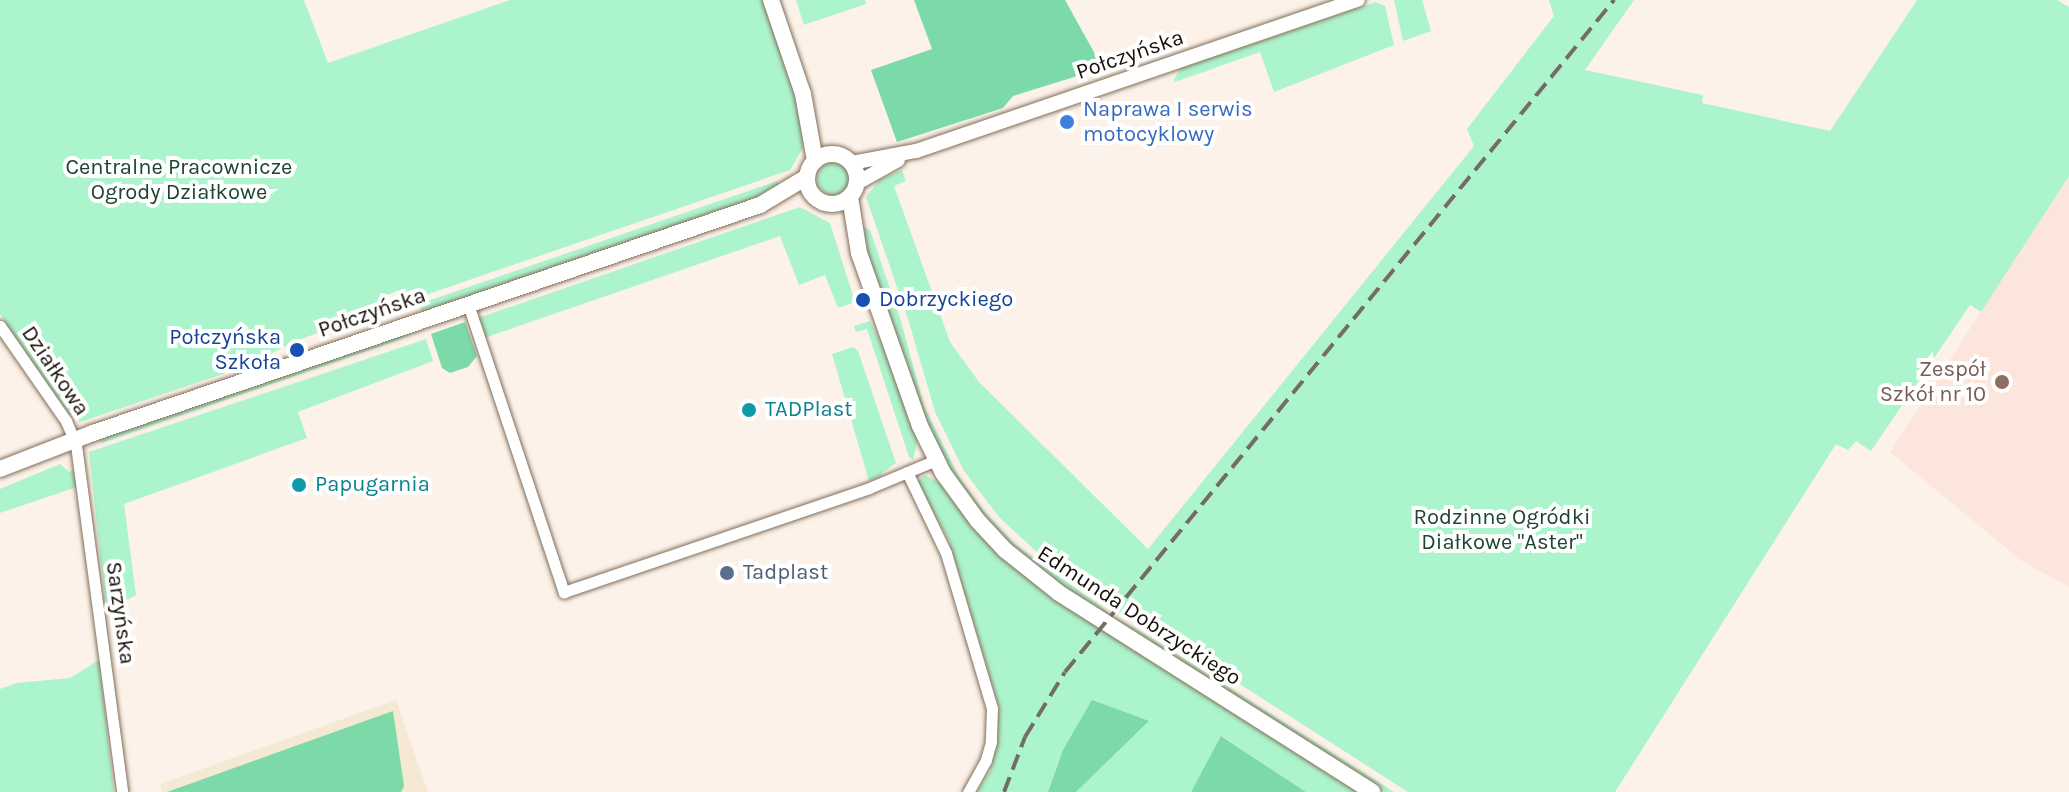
<!DOCTYPE html>
<html>
<head>
<meta charset="utf-8">
<style>
	body { margin:0 }
	#map { position:relative; width:2069px; height:792px; overflow:hidden; background:#fcf2e9; font-family:Karla,sans-serif }
	div>[style] { position:absolute }
	[style*='--x'] { left:calc(var(--x)*1px); top:calc(var(--y)*1px); width:calc(var(--w)*1px); rotate:calc(var(--a)*1deg) }
	.education>* { inset:0; background:#fce5da }
	.medical>* { inset:0; background:#f5e9d4 }
	.green>* { inset:0; background:#acf4cc }
	.round { border-radius:50% }
	.forest>* { inset:0; background:#7bdaa8 }
	.roads { filter:drop-shadow(0 0 2px #826d59) drop-shadow(0 0 2px #826d59) }
	.minor>* { height:11px; margin:-5.5px; padding:0 5.5px; transform-origin:5.5px; border-radius:5.5px; background:#fff }
	.tertiary>* { height:14px; margin:-7px; padding:0 7px; transform-origin:7px; border-radius:7px; background:#fff }
	.secondary>* { height:16px; margin:-8px; padding:0 8px; transform-origin:8px; border-radius:8px; background:#fff }
	.secondary>.ring { margin:-8px; padding:0; box-sizing:content-box; background:none; border:16px solid #fff; border-radius:50% }
	.rail>* { height:4px; margin-top:-2px; transform-origin:0; background:repeating-linear-gradient(90deg,#756c65 0 16px,transparent 0 24px) }
	.dots>* { width:22px; height:22px; translate:-50% -50%; box-sizing:border-box; border:4px solid #fff; border-radius:50% }
	span { translate:-50% -50%; white-space:nowrap; text-align:center; line-height:1.15; -webkit-text-stroke:8px #fff; paint-order:stroke }
	.street-label { font-size:22px; color:#170f08 }
	.shop-label { font-size:22px; color:#366cbe }
	.left { translate:0 -50%; text-align:left }
	.park-label { font-size:22px; color:#1c4430 }
	.transit-label { font-size:22px; color:#164399 }
	.right { translate:-100% -50%; text-align:right }
	.education-label { font-size:22px; color:#785e54 }
	.culture-label { font-size:22px; color:#0d838f }
	.service-label { font-size:22px; color:#4e5e75 }
</style>
</head>
<body>
<div id="map">
	<div class="education">
		<div style="clip-path:polygon(2069px 176px,2069px 587px,2022px 561px,1890px 452px)"></div>
	</div>
	<div class="medical">
		<div style="clip-path:polygon(396px 700px,428px 792px,162px 792px,160px 784px)"></div>
	</div>
	<div class="green">
		<div style="clip-path:polygon(0 0,304px 0,328px 63px,510px 0,763px 0,807px 126px,804px 146px,790px 170px,402px 303px,397px 291px,387px 295px,391px 306px,293px 342px,250px 365px,80px 422px,71px 414px,67px 416px,0 314px)"></div>
		<div style="clip-path:polygon(796px 0,865px 0,866px 4px,804px 25px)"></div>
		<div style="clip-path:polygon(1394px 0,1422px 0,1431px 31px,1403px 41px)"></div>
		<div style="clip-path:polygon(1549px 0,1634px 0,1585px 70px,1703px 95px,1702px 103px,1830px 131px,1917px 0,2057px 0,2069px 7px,2069px 176px,1981px 312px,1970px 305px,1871px 451px,1856px 441px,1848px 450px,1836px 444px,1615px 792px,1408px 792px,1138px 619px,1121px 614px,1043px 558px,999px 517px,964px 471px,935px 412px,908px 319px,866px 197px,879px 180px,902px 170px,906px 181px,894px 186px,950px 342px,979px 382px,1148px 549px,1474px 146px,1467px 129px,1554px 16px)"></div>
		<div style="clip-path:polygon(1376px 2px,1385px 6px,1394px 45px,1274px 92px,1260px 52px,1175px 82px,1174px 79px,1181px 68px)"></div>
		<div class="round" style="left:817px;top:163px;width:32px;height:32px"></div>
		<div style="clip-path:polygon(777px 181px,782px 188px,766px 195px,422px 313px,419px 304px)"></div>
		<div style="clip-path:polygon(800px 207px,830px 223px,855px 302px,838px 308px,825px 275px,799px 285px,780px 236px,484px 338px,478px 318px)"></div>
		<div style="clip-path:polygon(857px 225px,870px 230px,901px 321px,924px 406px,958px 475px,983px 510px,1016px 545px,1099px 605px,1109px 613px,1106px 616px,1058px 584px,999px 536px,954px 478px,923px 417px)"></div>
		<div style="clip-path:polygon(870px 321px,884px 347px,918px 439px,913px 460px,909px 457px,867px 329px,856px 332px,854px 326px)"></div>
		<div style="clip-path:polygon(421px 329px,399px 340px,102px 443px,97px 439px)"></div>
		<div style="clip-path:polygon(426px 339px,433px 361px,298px 412px,307px 438px,124px 504px,136px 595px,115px 607px,105px 601px,89px 452px)"></div>
		<div style="clip-path:polygon(853px 347px,858px 351px,896px 463px,882px 473px,882px 476px,869px 481px,832px 354px)"></div>
		<div style="clip-path:polygon(60px 464px,69px 472px,73px 470px,77px 487px,0 513px,0 489px)"></div>
		<div style="clip-path:polygon(925px 475px,943px 485px,998px 553px,1033px 582px,1360px 792px,1306px 792px,1222px 736px,1191px 792px,1076px 792px,1149px 721px,1063px 750px,1048px 792px,977px 792px,990px 771px,996px 748px,999px 707px,948px 538px,916px 482px)"></div>
		<div style="clip-path:polygon(1114px 617px,1135px 628px,1394px 792px,1384px 792px,1112px 619px)"></div>
		<div style="clip-path:polygon(99px 660px,114px 792px,0 792px,0 689px,17px 683px,70px 678px)"></div>
	</div>
	<div class="forest">
		<div style="clip-path:polygon(914px 0,1065px 0,1100px 63px,1074px 77px,1013px 96px,1003px 108px,897px 142px,871px 70px,932px 49px)"></div>
		<div style="clip-path:polygon(465px 322px,477px 356px,468px 367px,450px 373px,442px 368px,431px 334px)"></div>
		<div style="clip-path:polygon(1092px 700px,1149px 721px,1076px 792px,1048px 792px,1063px 750px)"></div>
		<div style="clip-path:polygon(393px 711px,404px 786px,401px 792px,167px 792px)"></div>
		<div style="clip-path:polygon(1221px 736px,1306px 792px,1191px 792px)"></div>
	</div>
	<div class="roads">
		<div class="minor">
			<div style="--x:468;--y:304;--w:304;--a:71.6"></div>
			<div style="--x:564;--y:592;--w:322;--a:-18.8"></div>
			<div style="--x:869;--y:488;--w:73;--a:-22.7"></div>
			<div style="--x:0;--y:326;--w:116;--a:55.2"></div>
			<div style="--x:66;--y:421;--w:26;--a:67"></div>
			<div style="--x:76;--y:445;--w:350;--a:82.4"></div>
			<div style="--x:907;--y:472;--w:90;--a:64.3"></div>
			<div style="--x:946;--y:553;--w:162;--a:73.5"></div>
			<div style="--x:992;--y:708;--w:34;--a:92"></div>
			<div style="--x:991;--y:742;--w:19;--a:106"></div>
			<div style="--x:986;--y:760;--w:37;--a:119"></div>
		</div>
		<div class="tertiary">
			<div style="--x:851;--y:163;--w:66;--a:-10.5"></div>
			<div style="--x:916;--y:151;--w:467;--a:-18.9"></div>
			<div style="--x:857;--y:183;--w:47;--a:-29.3"></div>
		</div>
		<div class="secondary">
			<div style="--x:771;--y:0;--w:99;--a:71.2"></div>
			<div style="--x:803;--y:94;--w:68;--a:79.8"></div>
			<div class="ring" style="left:807px;top:154px;width:34px;height:34px"></div>
			<div style="--x:850;--y:197;--w:57;--a:80.9"></div>
			<div style="--x:859;--y:253;--w:183;--a:70.6"></div>
			<div style="--x:920;--y:426;--w:52;--a:63.9"></div>
			<div style="--x:943;--y:473;--w:59;--a:53.9"></div>
			<div style="--x:978;--y:521;--w:40;--a:47"></div>
			<div style="--x:1005;--y:550;--w:69;--a:38.5"></div>
			<div style="--x:1059;--y:593;--w:371;--a:32.4"></div>
			<div style="--x:0;--y:469;--w:100;--a:-21.2"></div>
			<div style="--x:93;--y:433;--w:705;--a:-18.87"></div>
			<div style="--x:760;--y:205;--w:55;--a:-30.8"></div>
		</div>
	</div>
	<div class="rail">
		<div style="--x:1004;--y:792;--w:59;--a:-69.1"></div>
		<div style="--x:1025;--y:737;--w:76;--a:-58.4"></div>
		<div style="--x:1065;--y:672;--w:868;--a:-50.75"></div>
	</div>
	<div class="dots">
		<div style="left:1067px;top:122px;background:#3f7fe0"></div>
		<div style="left:863px;top:300px;background:#1a4fb4"></div>
		<div style="left:297px;top:350px;background:#1a4fb4"></div>
		<div style="left:2002px;top:382px;background:#8d6e63"></div>
		<div style="left:749px;top:410px;background:#0f9aa8"></div>
		<div style="left:299px;top:485px;background:#0f9aa8"></div>
		<div style="left:727px;top:573px;background:#5c6f8a"></div>
	</div>
	<div class="street-label">
		<span style="left:1130px;top:55px;rotate:-19deg">Połczyńska</span>
		<span style="left:372px;top:313px;rotate:-19deg">Połczyńska</span>
		<span style="left:55px;top:371px;rotate:56deg">Działkowa</span>
		<span style="left:120px;top:613px;rotate:82deg">Sarzyńska</span>
		<span style="left:1139px;top:616px;rotate:33deg">Edmunda Dobrzyckiego</span>
	</div>
	<div class="shop-label">
		<span class="left" style="left:1083px;top:122px">Naprawa I serwis<br>motocyklowy</span>
	</div>
	<div class="park-label">
		<span style="left:179px;top:180px">Centralne Pracownicze<br>Ogrody Działkowe</span>
		<span style="left:1502px;top:530px">Rodzinne Ogródki<br>Diałkowe "Aster"</span>
	</div>
	<div class="transit-label">
		<span class="left" style="left:879px;top:300px">Dobrzyckiego</span>
		<span class="right" style="left:281px;top:350px">Połczyńska<br>Szkoła</span>
	</div>
	<div class="education-label">
		<span class="right" style="left:1986px;top:382px">Zespół<br>Szkół nr 10</span>
	</div>
	<div class="culture-label">
		<span class="left" style="left:765px;top:410px">TADPlast</span>
		<span class="left" style="left:315px;top:485px">Papugarnia</span>
	</div>
	<div class="service-label">
		<span class="left" style="left:743px;top:573px">Tadplast</span>
	</div>
</div>
</body>
</html>
